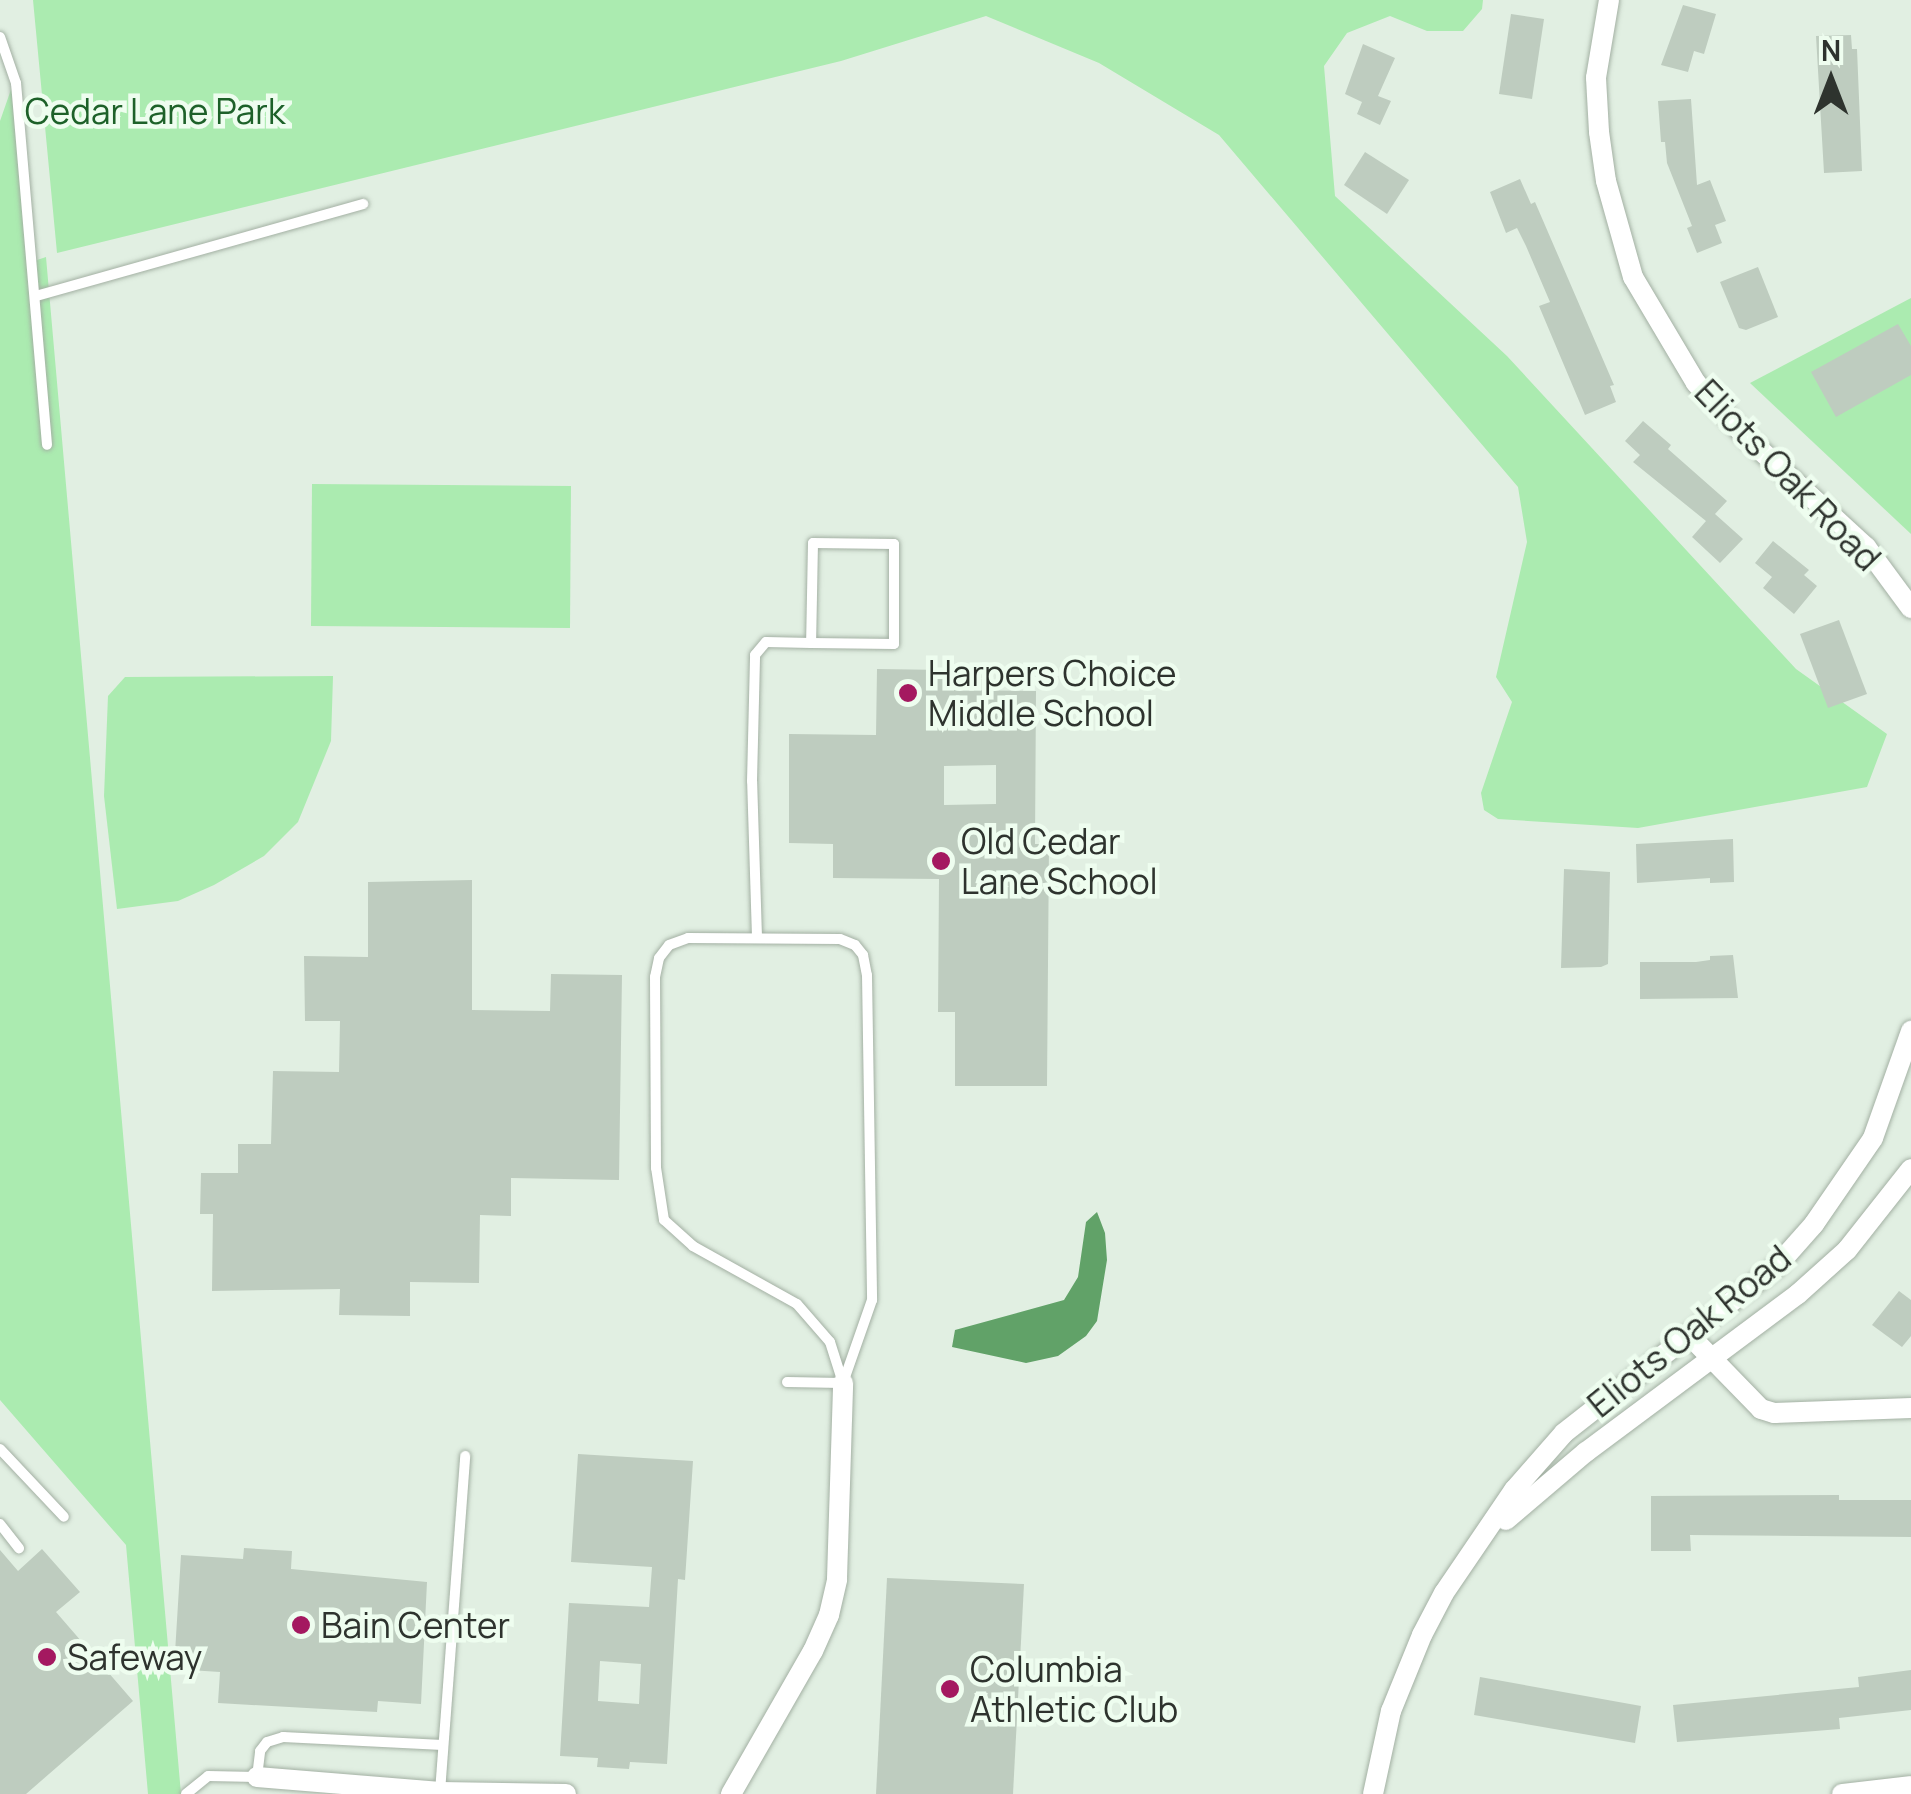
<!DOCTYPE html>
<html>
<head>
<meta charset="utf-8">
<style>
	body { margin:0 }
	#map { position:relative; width:1911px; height:1794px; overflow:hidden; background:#e1efe2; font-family:Manrope,sans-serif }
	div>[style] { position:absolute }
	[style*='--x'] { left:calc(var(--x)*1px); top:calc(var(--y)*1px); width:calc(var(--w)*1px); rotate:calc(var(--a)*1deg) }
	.green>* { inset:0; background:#abebb0 }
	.water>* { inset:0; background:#61a268 }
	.building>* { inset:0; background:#beccbf }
	.roads { filter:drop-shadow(0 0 2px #a3b0a3) drop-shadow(0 0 2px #a3b0a3) }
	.service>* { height:10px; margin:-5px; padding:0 5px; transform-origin:5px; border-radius:5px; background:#fff }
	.minor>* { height:20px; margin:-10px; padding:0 10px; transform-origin:10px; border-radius:10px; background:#fff }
	.dots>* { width:28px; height:28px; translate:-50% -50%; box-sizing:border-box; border:5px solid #eefdef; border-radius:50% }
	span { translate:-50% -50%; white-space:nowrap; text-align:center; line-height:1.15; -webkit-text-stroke:9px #eefdef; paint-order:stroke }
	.park-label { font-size:35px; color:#1d6129 }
	.street-label { font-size:35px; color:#2e332e }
	.poi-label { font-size:35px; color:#2e332e }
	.left { translate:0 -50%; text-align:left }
	.north { position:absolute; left:1781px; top:30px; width:100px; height:100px; -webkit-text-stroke:8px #eefdef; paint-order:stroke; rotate:0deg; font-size:28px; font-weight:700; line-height:40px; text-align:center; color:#2e332e }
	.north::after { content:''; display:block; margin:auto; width:35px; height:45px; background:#2e332e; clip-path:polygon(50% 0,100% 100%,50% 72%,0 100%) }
</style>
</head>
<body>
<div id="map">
	<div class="green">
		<div style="clip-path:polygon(33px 0,1483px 0,1482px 9px,1463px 31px,1427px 31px,1390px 16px,1347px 33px,1324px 66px,1335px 196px,1507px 356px,1796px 669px,1887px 734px,1867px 787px,1638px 828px,1498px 819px,1484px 810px,1481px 793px,1512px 702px,1496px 677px,1527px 542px,1518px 487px,1219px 135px,1099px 63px,986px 16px,841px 61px,57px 253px)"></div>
		<div style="clip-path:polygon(14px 81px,31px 262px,46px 257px,181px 1794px,148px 1794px,126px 1545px,0 1400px,0 121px)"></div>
		<div style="clip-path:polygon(1911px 298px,1911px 534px,1750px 383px)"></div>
		<div style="clip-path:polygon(312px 484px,571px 486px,570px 628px,311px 626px)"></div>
		<div style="clip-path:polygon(333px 676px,331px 741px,298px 822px,264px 856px,214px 885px,178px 901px,117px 909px,104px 796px,108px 696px,125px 677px)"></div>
	</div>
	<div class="water">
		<div style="clip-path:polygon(1097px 1212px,1105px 1233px,1107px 1260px,1097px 1321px,1086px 1336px,1058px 1356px,1026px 1363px,952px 1347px,955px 1330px,1064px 1300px,1078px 1277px,1086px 1222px)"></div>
	</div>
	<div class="building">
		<div style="clip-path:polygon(1683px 5px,1716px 14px,1704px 54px,1694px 51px,1688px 72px,1661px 65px)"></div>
		<div style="clip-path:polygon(1511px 14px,1544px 19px,1532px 99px,1499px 94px)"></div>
		<div style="clip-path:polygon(1851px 35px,1852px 49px,1857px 49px,1862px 171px,1824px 173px,1816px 36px)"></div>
		<div style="clip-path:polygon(1363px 44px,1395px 58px,1378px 96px,1391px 101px,1380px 125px,1357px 114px,1362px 102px,1345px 94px)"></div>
		<div style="clip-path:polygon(1691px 99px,1697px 185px,1710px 180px,1726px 221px,1715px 225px,1722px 243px,1697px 253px,1687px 228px,1692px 226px,1667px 163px,1665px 142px,1661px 142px,1658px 101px)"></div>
		<div style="clip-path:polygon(1365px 152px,1409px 180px,1387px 214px,1344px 185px)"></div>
		<div style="clip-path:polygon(1520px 179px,1531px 204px,1535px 202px,1614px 385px,1610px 386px,1616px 402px,1585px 415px,1539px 306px,1550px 302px,1526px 246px,1517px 228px,1506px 233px,1490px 192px)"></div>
		<div style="clip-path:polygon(1758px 267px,1778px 317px,1746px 330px,1739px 328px,1720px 282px)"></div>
		<div style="clip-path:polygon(1898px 324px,1911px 346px,1911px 375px,1836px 417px,1811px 372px)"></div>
		<div style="clip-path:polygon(1643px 421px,1671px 445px,1668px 449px,1727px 501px,1715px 514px,1743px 539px,1720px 563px,1692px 537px,1706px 521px,1633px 462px,1640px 455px,1625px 441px)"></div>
		<div style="clip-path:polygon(1773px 541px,1809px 570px,1804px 575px,1817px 586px,1794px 614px,1763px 588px,1772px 577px,1755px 563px)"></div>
		<div style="clip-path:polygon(1839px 620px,1867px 694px,1828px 708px,1800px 634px)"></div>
		<div style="clip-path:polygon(evenodd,877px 669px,944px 670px,944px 690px,1036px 691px,1035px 844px,1049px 844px,1047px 1086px,955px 1086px,955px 1012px,938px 1012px,939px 879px,833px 878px,833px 844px,789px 843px,789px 734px,876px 735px,877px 669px,996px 765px,996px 804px,944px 805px,944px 766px,996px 765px)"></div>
		<div style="clip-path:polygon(1733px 839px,1734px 882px,1710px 883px,1710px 878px,1637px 883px,1636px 844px)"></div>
		<div style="clip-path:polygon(1564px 869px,1610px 872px,1608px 964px,1601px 967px,1561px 968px)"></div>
		<div style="clip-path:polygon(472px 880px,472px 1010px,550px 1011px,551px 974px,622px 975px,619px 1180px,511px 1178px,511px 1216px,480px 1215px,479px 1283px,410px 1282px,410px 1316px,339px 1315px,340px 1289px,212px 1291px,213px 1214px,200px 1214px,201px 1173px,238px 1173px,238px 1144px,271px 1144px,273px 1071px,339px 1072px,340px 1021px,305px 1021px,304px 956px,368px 957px,368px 882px)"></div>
		<div style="clip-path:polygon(1733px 955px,1738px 998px,1640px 999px,1640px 962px,1696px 962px,1710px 960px,1710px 956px)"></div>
		<div style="clip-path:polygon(1899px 1291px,1911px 1300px,1911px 1336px,1902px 1347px,1872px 1325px)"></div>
		<div style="clip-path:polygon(evenodd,578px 1454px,693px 1461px,685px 1580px,678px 1579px,667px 1764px,630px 1762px,629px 1769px,597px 1767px,598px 1758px,560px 1756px,569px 1603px,649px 1607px,652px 1567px,571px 1562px,578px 1454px,600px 1661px,641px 1664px,639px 1704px,598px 1701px,600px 1661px)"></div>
		<div style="clip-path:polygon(1839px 1495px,1839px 1500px,1911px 1500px,1911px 1537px,1690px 1535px,1691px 1551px,1651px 1551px,1651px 1496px)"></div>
		<div style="clip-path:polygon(244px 1548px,292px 1551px,291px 1569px,427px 1582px,421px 1704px,378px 1701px,377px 1712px,218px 1703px,220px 1672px,174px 1669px,181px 1555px,243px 1559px)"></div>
		<div style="clip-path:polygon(42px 1549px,80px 1592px,56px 1612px,133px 1701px,26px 1794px,0 1794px,0 1550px,18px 1571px)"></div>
		<div style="clip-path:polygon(887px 1578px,1024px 1584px,1013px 1794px,876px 1794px)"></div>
		<div style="clip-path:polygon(1911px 1670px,1911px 1710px,1839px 1718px,1840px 1729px,1677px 1742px,1673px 1705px,1859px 1687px,1858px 1677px)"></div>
		<div style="clip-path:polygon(1480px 1677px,1641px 1706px,1635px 1743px,1474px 1715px)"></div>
	</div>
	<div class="roads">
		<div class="service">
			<div style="--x:0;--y:37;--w:49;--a:70.8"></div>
			<div style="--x:16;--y:83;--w:363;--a:85.1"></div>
			<div style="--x:36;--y:296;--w:340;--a:-15.7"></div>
			<div style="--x:757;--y:937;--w:156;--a:-91.8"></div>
			<div style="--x:752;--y:781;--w:126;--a:-88.6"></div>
			<div style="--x:755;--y:655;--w:17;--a:-50"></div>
			<div style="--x:766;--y:642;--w:45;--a:1.3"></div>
			<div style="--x:811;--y:643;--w:83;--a:0.7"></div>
			<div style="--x:894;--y:644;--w:100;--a:-90"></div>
			<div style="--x:894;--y:544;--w:81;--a:-179.3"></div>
			<div style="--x:813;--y:543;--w:100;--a:91.1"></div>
			<div style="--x:688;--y:938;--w:152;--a:0.4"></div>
			<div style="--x:840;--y:939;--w:16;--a:22"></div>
			<div style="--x:855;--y:945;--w:13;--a:51"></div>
			<div style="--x:863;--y:955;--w:20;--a:79"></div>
			<div style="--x:867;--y:975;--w:325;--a:89.1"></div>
			<div style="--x:872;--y:1300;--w:88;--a:109.3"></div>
			<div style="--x:843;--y:1383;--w:43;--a:-107.6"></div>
			<div style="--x:830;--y:1342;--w:50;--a:-131"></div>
			<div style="--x:797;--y:1304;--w:119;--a:-150.9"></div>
			<div style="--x:693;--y:1246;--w:39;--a:-138"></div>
			<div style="--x:664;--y:1220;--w:53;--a:-98.7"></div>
			<div style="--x:656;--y:1168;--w:191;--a:-90.3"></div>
			<div style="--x:655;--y:977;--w:19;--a:-78"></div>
			<div style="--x:659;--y:958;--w:16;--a:-52"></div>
			<div style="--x:669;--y:945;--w:20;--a:-20"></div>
			<div style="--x:787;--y:1382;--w:55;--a:1"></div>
			<div style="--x:0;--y:1449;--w:93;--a:46.7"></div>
			<div style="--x:0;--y:1524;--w:31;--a:52"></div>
			<div style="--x:440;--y:1792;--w:337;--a:-85.7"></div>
			<div style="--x:186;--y:1794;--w:28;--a:-39"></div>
			<div style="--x:208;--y:1776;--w:49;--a:1.2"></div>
			<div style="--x:257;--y:1777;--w:26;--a:-83"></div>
			<div style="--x:260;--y:1751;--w:11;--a:-52"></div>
			<div style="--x:267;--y:1742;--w:17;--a:-17"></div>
			<div style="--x:283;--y:1737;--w:160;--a:2.9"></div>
		</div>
		<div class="minor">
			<div style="--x:1609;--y:0;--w:79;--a:99.5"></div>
			<div style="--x:1596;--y:78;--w:54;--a:86.8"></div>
			<div style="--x:1599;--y:132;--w:49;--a:81.9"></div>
			<div style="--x:1606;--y:181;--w:100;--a:74.3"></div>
			<div style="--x:1633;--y:277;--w:123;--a:59.3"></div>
			<div style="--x:1696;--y:383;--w:76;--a:47.1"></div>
			<div style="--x:1748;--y:439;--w:160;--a:42.5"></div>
			<div style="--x:1866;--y:547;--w:76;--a:53.6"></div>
			<div style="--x:1690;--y:1336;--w:102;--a:45.8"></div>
			<div style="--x:1761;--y:1409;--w:14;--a:17"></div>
			<div style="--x:1774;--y:1413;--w:137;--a:-2.1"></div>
			<div style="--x:1506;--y:1520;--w:105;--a:-40.4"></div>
			<div style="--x:1586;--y:1452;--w:264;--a:-36.7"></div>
			<div style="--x:1798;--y:1294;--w:66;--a:-41.9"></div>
			<div style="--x:1847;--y:1250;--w:103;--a:-51.7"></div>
			<div style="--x:257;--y:1777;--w:184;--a:4.7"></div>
			<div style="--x:440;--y:1792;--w:126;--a:0.9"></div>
			<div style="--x:731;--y:1794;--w:165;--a:-60.2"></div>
			<div style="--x:813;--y:1651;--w:39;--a:-66"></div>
			<div style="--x:829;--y:1615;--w:37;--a:-77"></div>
			<div style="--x:837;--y:1579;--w:196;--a:-88.2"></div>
			<div style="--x:1373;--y:1794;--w:85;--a:-77.8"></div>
			<div style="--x:1391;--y:1711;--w:82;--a:-67.8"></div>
			<div style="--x:1422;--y:1635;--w:47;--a:-62.4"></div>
			<div style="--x:1444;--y:1593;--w:125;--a:-55.8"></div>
			<div style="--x:1514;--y:1490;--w:76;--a:-48.7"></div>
			<div style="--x:1564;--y:1433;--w:269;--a:-38.1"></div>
			<div style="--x:1776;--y:1267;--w:57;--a:-48.5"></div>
			<div style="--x:1814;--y:1224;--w:104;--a:-55.5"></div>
			<div style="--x:1873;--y:1138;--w:114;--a:-70.4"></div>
			<div style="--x:1842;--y:1794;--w:69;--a:-6.6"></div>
		</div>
	</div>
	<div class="dots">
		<div style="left:908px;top:693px;background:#a41960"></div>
		<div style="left:941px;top:861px;background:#a41960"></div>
		<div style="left:301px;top:1625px;background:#a41960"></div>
		<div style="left:47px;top:1657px;background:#a41960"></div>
		<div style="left:950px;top:1689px;background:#a41960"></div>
	</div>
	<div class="park-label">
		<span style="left:155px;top:111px">Cedar Lane Park</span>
	</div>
	<div class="street-label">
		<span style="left:1788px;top:475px;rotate:46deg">Eliots Oak Road</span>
		<span style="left:1689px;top:1331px;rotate:-39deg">Eliots Oak Road</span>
	</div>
	<div class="poi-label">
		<span class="left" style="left:928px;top:693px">Harpers Choice<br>Middle School</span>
		<span class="left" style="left:961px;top:861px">Old Cedar<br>Lane School</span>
		<span class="left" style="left:321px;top:1625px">Bain Center</span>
		<span class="left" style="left:67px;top:1657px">Safeway</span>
		<span class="left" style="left:970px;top:1689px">Columbia<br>Athletic Club</span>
	</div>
	<div class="north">N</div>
</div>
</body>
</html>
